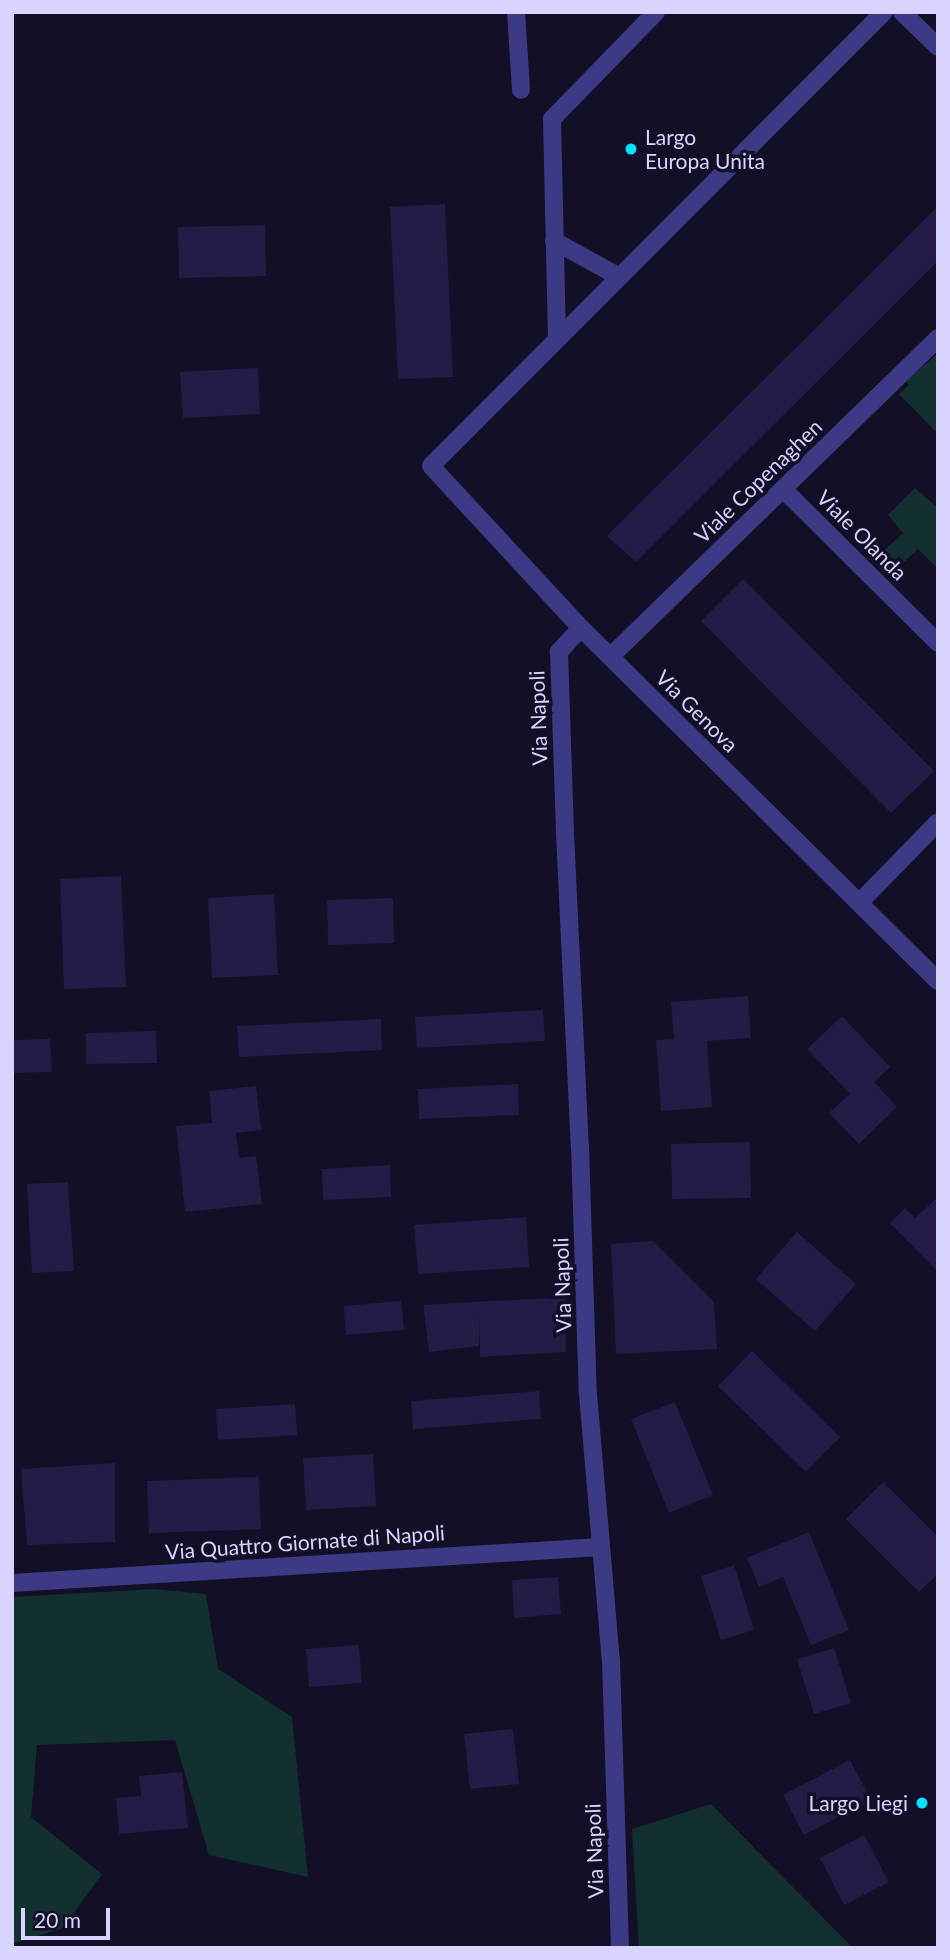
<!DOCTYPE html>
<html>
<head>
<meta charset="utf-8">
<style>
	body { margin:0 }
	#map { position:relative; width:950px; height:1960px; overflow:hidden; background:#130f26; font-family:Lato,sans-serif }
	div>[style] { position:absolute }
	[style*='--x'] { left:calc(var(--x)*1px); top:calc(var(--y)*1px); width:calc(var(--w)*1px); rotate:calc(var(--a)*1deg) }
	.green>* { inset:0; background:#12302f }
	.building>* { inset:0; background:#241b47 }
	.pedestrian>* { height:18px; margin:-9px; padding:0 9px; transform-origin:9px; border-radius:9px; background:#3d3a85 }
	.minor>* { height:18px; margin:-9px; padding:0 9px; transform-origin:9px; border-radius:9px; background:#3d3a85 }
	.dots>* { width:19px; height:19px; translate:-50% -50%; box-sizing:border-box; border:4px solid #130f26; border-radius:50% }
	span { translate:-50% -50%; white-space:nowrap; text-align:center; line-height:1.15; -webkit-text-stroke:7px #130f26; paint-order:stroke }
	.poi-label { font-size:21px; color:#d9d4ff }
	.left { translate:0 -50%; text-align:left }
	.right { translate:-100% -50%; text-align:right }
	.street-label { font-size:21px; color:#d9d4ff }
	.frame { position:absolute; inset:0; border:14px solid #d9d4ff; pointer-events:none }
	.scale { position:absolute; left:21px; top:1908px; width:89px; height:32px; box-sizing:border-box; border:4px solid #d9d4ff; border-top:0; padding-left:9px; font-size:21px; line-height:24px; white-space:nowrap; color:#d9d4ff; -webkit-text-stroke:5px #130f26; paint-order:stroke }
</style>
</head>
<body>
<div id="map">
	<div class="green">
		<div style="clip-path:polygon(938px 353px,938px 434px,899px 394px,909px 385px,906px 381px)"></div>
		<div style="clip-path:polygon(915px 488px,938px 508px,938px 569px,918px 549px,892px 573px,877px 557px,903px 533px,888px 515px)"></div>
		<div style="clip-path:polygon(154px 1589px,206px 1594px,218px 1669px,292px 1717px,308px 1877px,209px 1855px,175px 1740px,37px 1745px,31px 1817px,102px 1874px,63px 1928px,12px 1944px,12px 1597px)"></div>
		<div style="clip-path:polygon(711px 1804px,853px 1948px,639px 1948px,632px 1829px)"></div>
	</div>
	<div class="building">
		<div style="clip-path:polygon(445px 204px,453px 377px,398px 379px,390px 207px)"></div>
		<div style="clip-path:polygon(938px 206px,938px 261px,636px 562px,607px 536px)"></div>
		<div style="clip-path:polygon(265px 225px,266px 276px,179px 278px,178px 227px)"></div>
		<div style="clip-path:polygon(258px 368px,260px 414px,183px 418px,180px 372px)"></div>
		<div style="clip-path:polygon(743px 579px,934px 771px,891px 813px,701px 621px)"></div>
		<div style="clip-path:polygon(121px 876px,126px 987px,64px 989px,60px 879px)"></div>
		<div style="clip-path:polygon(274px 894px,278px 975px,212px 978px,208px 898px)"></div>
		<div style="clip-path:polygon(393px 898px,394px 943px,328px 945px,327px 900px)"></div>
		<div style="clip-path:polygon(748px 996px,751px 1038px,707px 1041px,712px 1107px,661px 1111px,656px 1040px,674px 1039px,671px 1002px)"></div>
		<div style="clip-path:polygon(543px 1010px,545px 1041px,417px 1048px,415px 1017px)"></div>
		<div style="clip-path:polygon(842px 1016px,890px 1067px,874px 1082px,897px 1107px,859px 1144px,829px 1113px,850px 1094px,807px 1049px)"></div>
		<div style="clip-path:polygon(381px 1019px,382px 1050px,239px 1057px,237px 1026px)"></div>
		<div style="clip-path:polygon(156px 1031px,157px 1063px,86px 1064px,86px 1033px)"></div>
		<div style="clip-path:polygon(50px 1039px,52px 1072px,12px 1073px,12px 1040px)"></div>
		<div style="clip-path:polygon(518px 1084px,519px 1115px,419px 1119px,418px 1089px)"></div>
		<div style="clip-path:polygon(256px 1086px,261px 1130px,236px 1133px,239px 1158px,256px 1156px,262px 1204px,185px 1212px,176px 1126px,212px 1123px,209px 1091px)"></div>
		<div style="clip-path:polygon(750px 1142px,751px 1198px,672px 1199px,671px 1144px)"></div>
		<div style="clip-path:polygon(390px 1165px,391px 1197px,323px 1200px,322px 1169px)"></div>
		<div style="clip-path:polygon(68px 1182px,74px 1271px,32px 1273px,27px 1184px)"></div>
		<div style="clip-path:polygon(938px 1197px,938px 1272px,890px 1223px,905px 1208px,915px 1218px)"></div>
		<div style="clip-path:polygon(526px 1217px,529px 1267px,418px 1274px,414px 1225px)"></div>
		<div style="clip-path:polygon(797px 1232px,856px 1284px,815px 1331px,756px 1279px)"></div>
		<div style="clip-path:polygon(653px 1241px,714px 1302px,717px 1349px,616px 1354px,611px 1244px)"></div>
		<div style="clip-path:polygon(565px 1297px,566px 1352px,480px 1357px,480px 1317px,479px 1346px,429px 1352px,423px 1305px)"></div>
		<div style="clip-path:polygon(401px 1301px,404px 1330px,346px 1335px,344px 1306px)"></div>
		<div style="clip-path:polygon(752px 1351px,840px 1437px,806px 1472px,718px 1386px)"></div>
		<div style="clip-path:polygon(539px 1391px,541px 1419px,413px 1429px,411px 1401px)"></div>
		<div style="clip-path:polygon(675px 1402px,713px 1495px,669px 1513px,631px 1419px)"></div>
		<div style="clip-path:polygon(295px 1404px,297px 1435px,218px 1440px,216px 1409px)"></div>
		<div style="clip-path:polygon(373px 1454px,376px 1506px,306px 1510px,303px 1458px)"></div>
		<div style="clip-path:polygon(115px 1463px,115px 1542px,27px 1545px,21px 1469px)"></div>
		<div style="clip-path:polygon(259px 1477px,261px 1529px,149px 1533px,147px 1481px)"></div>
		<div style="clip-path:polygon(883px 1482px,938px 1537px,938px 1574px,919px 1592px,846px 1519px)"></div>
		<div style="clip-path:polygon(809px 1532px,849px 1630px,811px 1645px,783px 1577px,759px 1587px,747px 1558px)"></div>
		<div style="clip-path:polygon(734px 1565px,754px 1630px,721px 1640px,701px 1576px)"></div>
		<div style="clip-path:polygon(558px 1577px,561px 1614px,514px 1618px,512px 1580px)"></div>
		<div style="clip-path:polygon(359px 1645px,362px 1683px,309px 1687px,306px 1649px)"></div>
		<div style="clip-path:polygon(834px 1648px,851px 1703px,814px 1714px,797px 1659px)"></div>
		<div style="clip-path:polygon(513px 1729px,519px 1784px,470px 1789px,464px 1734px)"></div>
		<div style="clip-path:polygon(850px 1760px,871px 1800px,804px 1835px,783px 1795px)"></div>
		<div style="clip-path:polygon(182px 1772px,188px 1828px,119px 1834px,116px 1798px,141px 1796px,139px 1776px)"></div>
		<div style="clip-path:polygon(864px 1835px,889px 1882px,844px 1905px,820px 1858px)"></div>
	</div>
	<div class="pedestrian">
		<div style="--x:783;--y:489;--w:218;--a:44.8"></div>
		<div style="--x:610;--y:657;--w:458;--a:-44.2"></div>
		<div style="--x:859;--y:903;--w:113;--a:-45.7"></div>
	</div>
	<div class="minor">
		<div style="--x:516;--y:12;--w:78;--a:86.3"></div>
		<div style="--x:884;--y:12;--w:641;--a:134.94"></div>
		<div style="--x:431;--y:466;--w:221;--a:47.2"></div>
		<div style="--x:581;--y:628;--w:502;--a:44.68"></div>
		<div style="--x:902;--y:12;--w:50;--a:44.2"></div>
		<div style="--x:554;--y:241;--w:73;--a:28.7"></div>
		<div style="--x:557;--y:339;--w:220;--a:-91.3"></div>
		<div style="--x:552;--y:119;--w:149;--a:-45.8"></div>
		<div style="--x:581;--y:628;--w:33;--a:133"></div>
		<div style="--x:559;--y:652;--w:181;--a:88.1"></div>
		<div style="--x:565;--y:833;--w:313;--a:87.3"></div>
		<div style="--x:580;--y:1146;--w:248;--a:88.2"></div>
		<div style="--x:588;--y:1394;--w:268;--a:85.1"></div>
		<div style="--x:611;--y:1661;--w:287;--a:88.2"></div>
		<div style="--x:12;--y:1583;--w:590;--a:-3.5"></div>
	</div>
	<div class="dots">
		<div style="left:631px;top:149px;background:#00e5ff"></div>
		<div style="left:922px;top:1803px;background:#00e5ff"></div>
	</div>
	<div class="poi-label">
		<span class="left" style="left:645px;top:149px">Largo<br>Europa Unita</span>
		<span class="right" style="left:908px;top:1803px">Largo Liegi</span>
	</div>
	<div class="street-label">
		<span style="left:758px;top:481px;rotate:-44deg">Viale Copenaghen</span>
		<span style="left:862px;top:535px;rotate:45deg">Viale Olanda</span>
		<span style="left:697px;top:711px;rotate:45deg">Via Genova</span>
		<span style="left:538px;top:718px;rotate:-92deg">Via Napoli</span>
		<span style="left:562px;top:1285px;rotate:-92deg">Via Napoli</span>
		<span style="left:305px;top:1542px;rotate:-4deg">Via Quattro Giornate di Napoli</span>
		<span style="left:594px;top:1851px;rotate:-92deg">Via Napoli</span>
	</div>
	<div class="frame"></div>
	<div class="scale">20 m</div>
</div>
</body>
</html>
